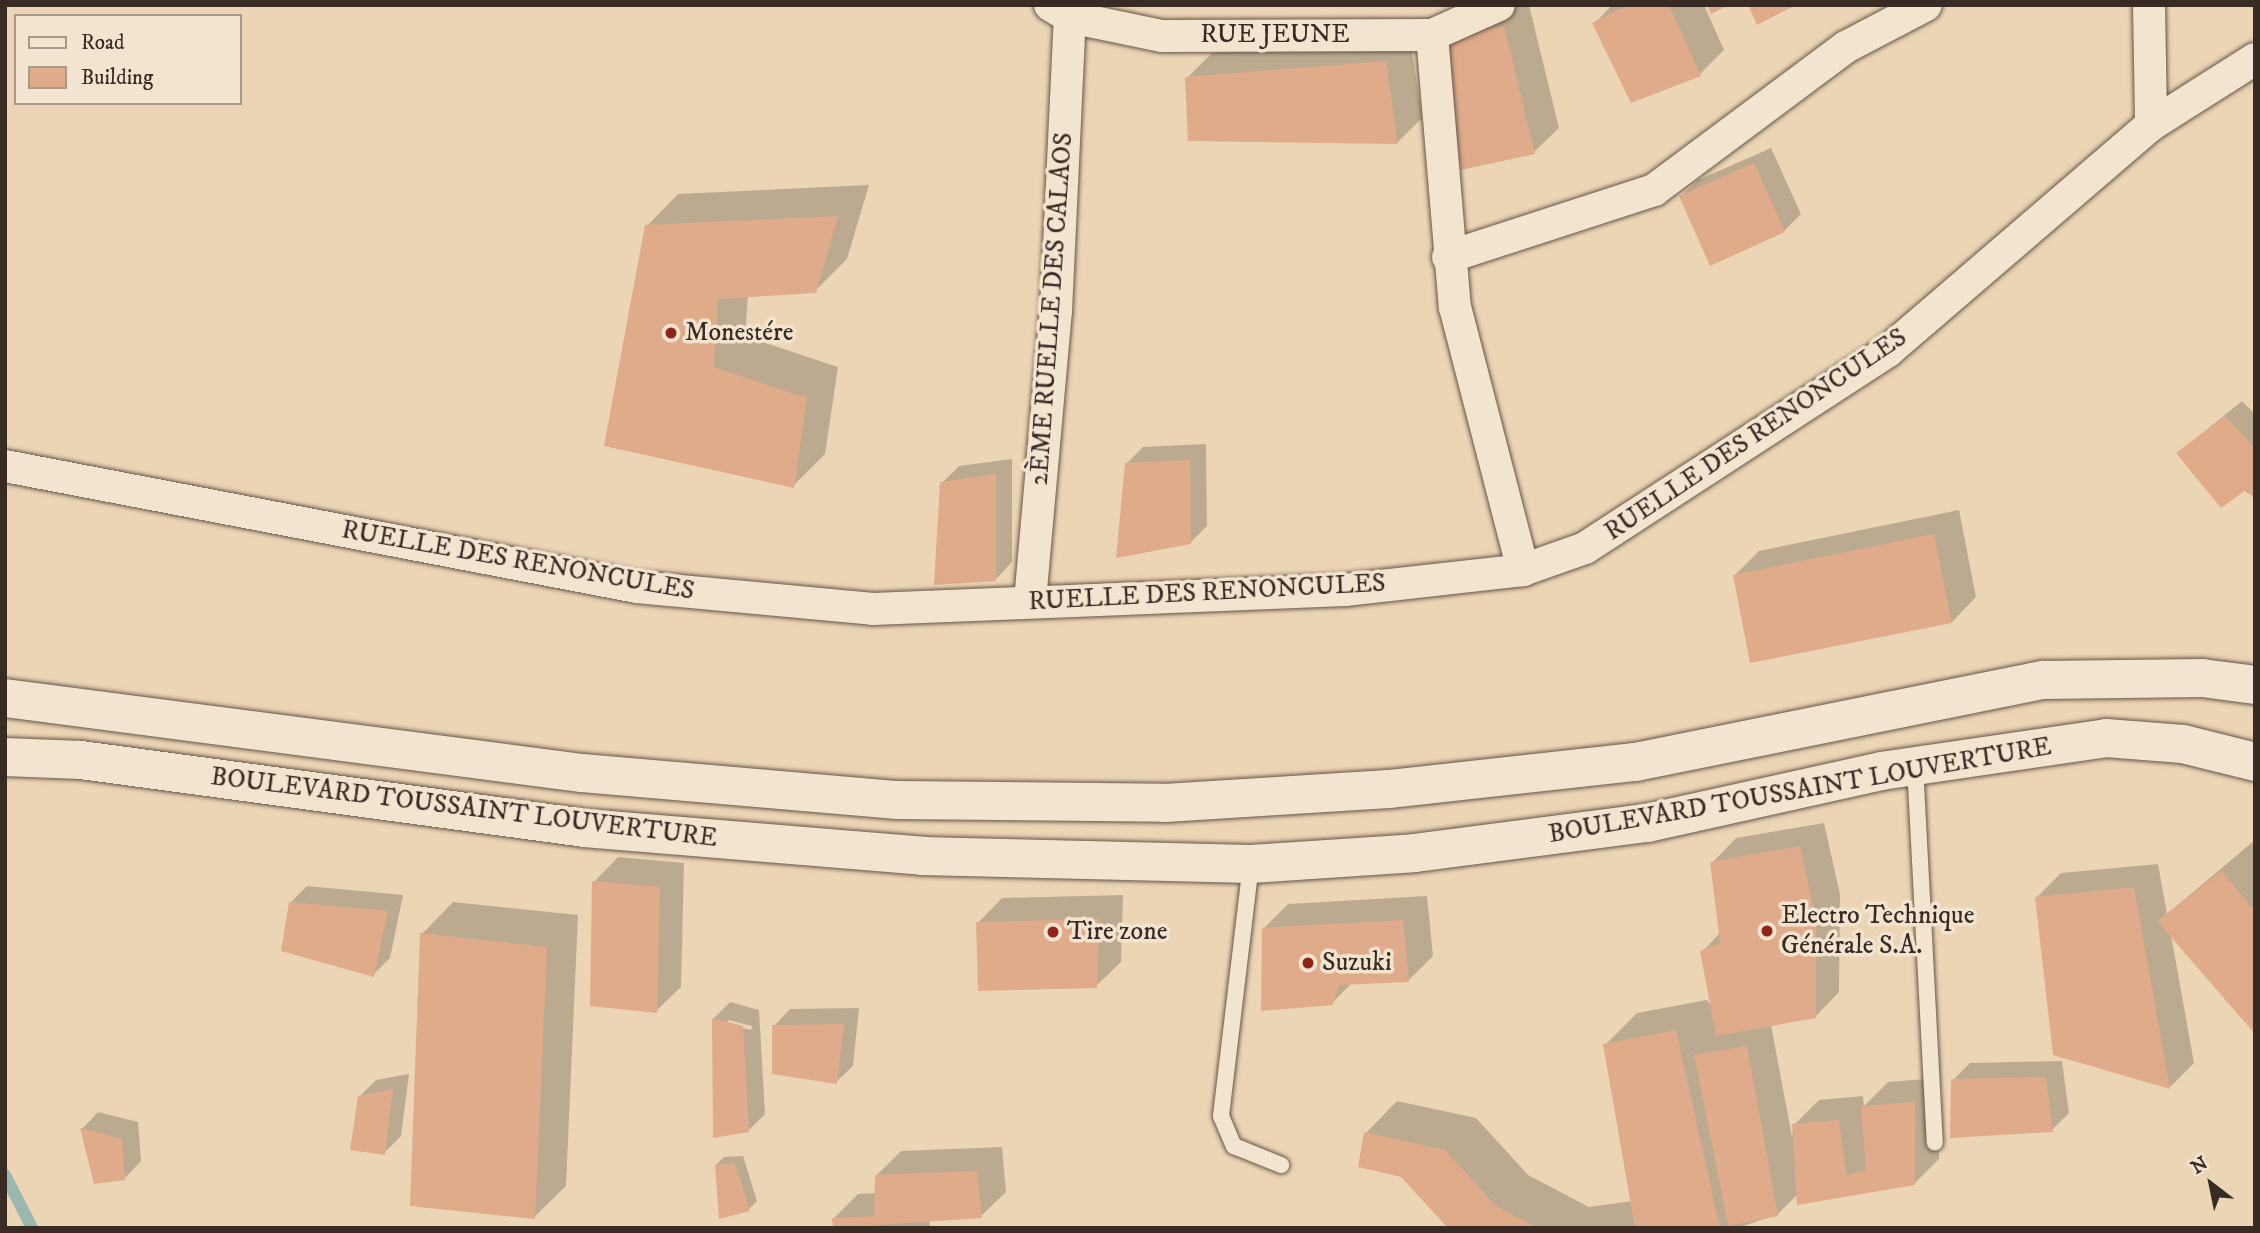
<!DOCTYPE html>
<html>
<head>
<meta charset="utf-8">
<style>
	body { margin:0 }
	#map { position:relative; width:2260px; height:1233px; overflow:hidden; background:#ecd5b5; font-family:"IM FELL DW Pica",serif }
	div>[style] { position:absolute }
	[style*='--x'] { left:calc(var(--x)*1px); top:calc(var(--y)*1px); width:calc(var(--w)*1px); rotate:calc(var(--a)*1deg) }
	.shadow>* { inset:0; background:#0003 }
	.stream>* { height:12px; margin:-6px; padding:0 6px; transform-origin:6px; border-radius:6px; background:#99b8af }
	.building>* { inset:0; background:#e0ab8a }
	.roads { filter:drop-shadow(0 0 2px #655648) drop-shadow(0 0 2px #655648) }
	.service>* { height:16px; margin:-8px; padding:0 8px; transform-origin:8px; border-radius:8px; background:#f3e4cf }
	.minor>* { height:32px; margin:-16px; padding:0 16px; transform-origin:16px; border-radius:16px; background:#f3e4cf }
	.secondary>* { height:38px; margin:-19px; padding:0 19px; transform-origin:19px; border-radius:19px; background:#f3e4cf }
	.dots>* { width:19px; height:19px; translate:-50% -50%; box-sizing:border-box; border:4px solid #f3e4cf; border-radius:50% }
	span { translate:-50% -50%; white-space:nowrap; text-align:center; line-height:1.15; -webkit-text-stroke:7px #f3e4cf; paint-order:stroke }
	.street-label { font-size:26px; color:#382b24 }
	.poi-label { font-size:26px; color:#382b24 }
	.left { translate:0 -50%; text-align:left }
	.frame { position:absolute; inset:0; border:7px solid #382b24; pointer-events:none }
	.legend { position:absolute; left:14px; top:14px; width:228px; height:91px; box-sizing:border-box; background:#f3e4cf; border:2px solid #a89a8b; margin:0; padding:9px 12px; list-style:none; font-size:21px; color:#382b24 }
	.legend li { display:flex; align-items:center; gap:14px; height:35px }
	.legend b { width:35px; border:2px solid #a89a8b }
	.north { position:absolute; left:2176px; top:1149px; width:70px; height:70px; -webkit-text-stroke:5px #f3e4cf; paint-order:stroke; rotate:328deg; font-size:19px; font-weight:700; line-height:28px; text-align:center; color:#382b24 }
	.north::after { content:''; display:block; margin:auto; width:24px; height:32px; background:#382b24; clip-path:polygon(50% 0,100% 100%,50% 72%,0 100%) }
</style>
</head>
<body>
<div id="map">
	<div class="shadow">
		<div style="clip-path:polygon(1512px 5px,1529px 5px,1559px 128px,1534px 152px,1446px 39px)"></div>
		<div style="clip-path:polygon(1612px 5px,1704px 5px,1724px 50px,1700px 74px,1595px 23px)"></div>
		<div style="clip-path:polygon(1410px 37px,1422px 118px,1398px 142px,1187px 78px,1212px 53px)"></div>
		<div style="clip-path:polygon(1771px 148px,1801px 214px,1784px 231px,1681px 196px,1698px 180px)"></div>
		<div style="clip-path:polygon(869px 185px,847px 259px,815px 291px,748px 295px,745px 336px,838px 367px,825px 454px,793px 486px,606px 445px,647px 226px,678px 194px)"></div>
		<div style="clip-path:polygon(2242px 401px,2255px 414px,2255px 497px,2178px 453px)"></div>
		<div style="clip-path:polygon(1206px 444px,1207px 526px,1190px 543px,1126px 464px,1143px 447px)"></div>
		<div style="clip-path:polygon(1012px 459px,1012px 562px,996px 579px,942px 483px,959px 466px)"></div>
		<div style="clip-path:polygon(1959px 510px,1976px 597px,1952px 622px,1735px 575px,1759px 551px)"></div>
		<div style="clip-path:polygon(1824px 823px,1840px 894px,1839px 992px,1815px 1017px,1771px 1025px,1792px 1137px,1794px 1125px,1819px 1100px,1863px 1096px,1864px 1106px,1888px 1082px,1939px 1078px,1939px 1159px,1914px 1184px,1798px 1194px,1778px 1214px,1738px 1228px,1448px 1228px,1366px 1133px,1397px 1101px,1476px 1118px,1528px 1175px,1589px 1207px,1632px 1201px,1605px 1045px,1637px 1013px,1707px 1000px,1712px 1007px,1702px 952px,1720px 933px,1712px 863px,1736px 838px)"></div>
		<div style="clip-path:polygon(2255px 840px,2255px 1032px,2171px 935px,2194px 1063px,2170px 1087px,2055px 1054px,2036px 898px,2061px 873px,2158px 864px,2167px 914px)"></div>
		<div style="clip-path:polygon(618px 857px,684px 863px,681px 987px,656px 1011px,594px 882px)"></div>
		<div style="clip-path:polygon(307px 886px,403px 895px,390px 958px,373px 975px,290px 903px)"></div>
		<div style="clip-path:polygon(1123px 895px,1121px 962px,1096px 986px,978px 923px,1002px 898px)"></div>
		<div style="clip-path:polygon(1427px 896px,1433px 956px,1408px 981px,1352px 983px,1332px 1003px,1264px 928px,1288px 904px)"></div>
		<div style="clip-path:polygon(453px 902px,578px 915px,566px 1186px,534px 1217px,422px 934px)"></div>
		<div style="clip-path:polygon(evenodd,730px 1002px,759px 1010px,765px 1114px,748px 1131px,713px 1019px,730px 1002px,728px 1020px,752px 1026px,751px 1030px,728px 1024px,728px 1020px)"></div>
		<div style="clip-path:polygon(859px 1008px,853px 1066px,836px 1082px,774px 1026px,790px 1009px)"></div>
		<div style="clip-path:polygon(2062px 1061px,2069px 1113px,2052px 1130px,1953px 1080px,1970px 1063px)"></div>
		<div style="clip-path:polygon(409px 1074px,401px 1136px,384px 1153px,359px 1097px,376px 1080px)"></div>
		<div style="clip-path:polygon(98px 1112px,138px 1122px,141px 1161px,125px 1178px,82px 1129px)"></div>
		<div style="clip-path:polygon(1002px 1147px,1006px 1192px,981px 1216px,929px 1217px,930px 1228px,835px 1228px,834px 1218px,858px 1194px,876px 1193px,877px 1175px,901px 1151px)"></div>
		<div style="clip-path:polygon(743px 1156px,757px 1201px,749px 1209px,716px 1165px,724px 1157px)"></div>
	</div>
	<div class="stream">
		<div style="--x:5;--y:1175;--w:59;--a:63"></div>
	</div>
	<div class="building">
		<div style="clip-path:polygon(1628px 5px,1669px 5px,1701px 76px,1631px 103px,1592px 23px)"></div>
		<div style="clip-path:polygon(1707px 5px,1729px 5px,1711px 14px)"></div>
		<div style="clip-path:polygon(1748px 5px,1796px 5px,1757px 25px)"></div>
		<div style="clip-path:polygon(1504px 26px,1535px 154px,1461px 170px,1444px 38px)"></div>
		<div style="clip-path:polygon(1386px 61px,1398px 144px,1188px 141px,1185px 77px)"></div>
		<div style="clip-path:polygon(1754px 163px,1785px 232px,1710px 266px,1679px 196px)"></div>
		<div style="clip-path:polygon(838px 216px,816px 293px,718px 299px,714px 367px,807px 398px,794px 488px,604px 446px,645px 225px)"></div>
		<div style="clip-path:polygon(2225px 416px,2255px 448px,2255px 499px,2246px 490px,2221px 508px,2176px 453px)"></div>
		<div style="clip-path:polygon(1190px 460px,1191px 544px,1116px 558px,1125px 463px)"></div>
		<div style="clip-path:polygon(996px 474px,996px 581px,934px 585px,940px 482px)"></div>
		<div style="clip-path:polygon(1934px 534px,1952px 623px,1750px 663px,1733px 575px)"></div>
		<div style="clip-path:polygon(1800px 846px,1816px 920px,1816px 1018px,1716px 1036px,1700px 951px,1720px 943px,1710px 862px)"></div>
		<div style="clip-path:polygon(2222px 871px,2255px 912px,2255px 1034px,2157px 921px)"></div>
		<div style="clip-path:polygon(592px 881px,660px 887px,657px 1013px,590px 1006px)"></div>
		<div style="clip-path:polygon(2134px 887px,2170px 1089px,2053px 1055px,2035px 897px)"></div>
		<div style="clip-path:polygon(289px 902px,388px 911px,374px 977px,281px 951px)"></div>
		<div style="clip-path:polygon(1099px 919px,1097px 988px,978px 991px,976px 922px)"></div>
		<div style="clip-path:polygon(1403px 920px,1409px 982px,1339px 985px,1333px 1005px,1261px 1011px,1262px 928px)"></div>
		<div style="clip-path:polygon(420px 933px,547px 947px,535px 1219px,410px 1206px)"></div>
		<div style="clip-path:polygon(712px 1018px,743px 1026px,749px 1132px,713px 1138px)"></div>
		<div style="clip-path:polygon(844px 1024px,837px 1084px,772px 1074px,772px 1025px)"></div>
		<div style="clip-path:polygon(1676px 1030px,1720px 1228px,1635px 1228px,1603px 1044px)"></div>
		<div style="clip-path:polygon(1747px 1046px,1778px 1216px,1728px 1226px,1694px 1055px)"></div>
		<div style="clip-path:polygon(2046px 1077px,2053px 1132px,1950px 1138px,1951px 1079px)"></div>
		<div style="clip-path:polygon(393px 1089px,385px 1155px,350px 1150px,358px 1096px)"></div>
		<div style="clip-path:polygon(1915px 1102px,1915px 1185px,1797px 1205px,1792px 1124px,1839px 1120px,1846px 1175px,1866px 1170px,1861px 1106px)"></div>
		<div style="clip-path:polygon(80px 1128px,122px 1139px,125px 1180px,94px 1184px)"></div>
		<div style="clip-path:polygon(1364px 1132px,1445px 1150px,1496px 1206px,1537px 1228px,1448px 1228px,1401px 1177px,1358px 1167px)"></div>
		<div style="clip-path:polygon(735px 1163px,750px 1211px,719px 1219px,715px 1165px)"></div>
		<div style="clip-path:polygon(977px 1171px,982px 1218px,833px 1228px,832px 1218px,874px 1216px,875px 1175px)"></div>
	</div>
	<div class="roads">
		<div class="service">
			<div style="--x:1915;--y:765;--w:378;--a:87"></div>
			<div style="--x:1251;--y:864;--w:254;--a:96.8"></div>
			<div style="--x:1221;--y:1116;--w:33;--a:67"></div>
			<div style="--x:1234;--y:1146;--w:51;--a:22"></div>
		</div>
		<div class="minor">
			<div style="--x:1050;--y:5;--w:23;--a:31"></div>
			<div style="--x:1070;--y:17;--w:94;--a:11.7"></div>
			<div style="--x:1162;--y:36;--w:270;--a:-0.2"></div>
			<div style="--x:1432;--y:35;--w:73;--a:-24.1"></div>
			<div style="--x:2149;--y:5;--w:120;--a:89"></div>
			<div style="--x:1432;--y:35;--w:273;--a:85.2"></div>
			<div style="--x:1455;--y:307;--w:272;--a:75.5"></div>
			<div style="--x:1448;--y:257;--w:217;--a:-18"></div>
			<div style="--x:1654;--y:190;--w:239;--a:-36.7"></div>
			<div style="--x:1846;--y:47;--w:90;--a:-27.7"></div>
			<div style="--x:5;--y:466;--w:643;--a:10.84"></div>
			<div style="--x:637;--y:587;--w:237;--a:5.3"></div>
			<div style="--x:873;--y:609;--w:472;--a:-2.3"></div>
			<div style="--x:1345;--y:590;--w:179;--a:-6.4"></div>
			<div style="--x:1523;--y:570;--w:66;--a:-19.5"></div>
			<div style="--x:1585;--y:548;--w:361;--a:-33"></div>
			<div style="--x:1888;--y:351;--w:347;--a:-40.7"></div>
			<div style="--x:2151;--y:125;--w:123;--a:-32.4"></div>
			<div style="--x:1030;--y:601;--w:291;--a:-84.9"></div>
			<div style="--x:1056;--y:311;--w:294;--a:-87.3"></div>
		</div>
		<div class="secondary">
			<div style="--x:5;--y:698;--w:582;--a:7.41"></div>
			<div style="--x:582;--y:773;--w:317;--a:4.9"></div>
			<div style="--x:898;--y:800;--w:267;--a:0.6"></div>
			<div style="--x:1165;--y:803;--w:224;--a:-3.6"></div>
			<div style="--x:1389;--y:789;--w:247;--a:-6.3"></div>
			<div style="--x:1635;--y:762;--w:416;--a:-11.4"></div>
			<div style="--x:2043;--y:680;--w:159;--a:-0.7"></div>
			<div style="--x:2202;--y:678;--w:53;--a:7.5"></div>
			<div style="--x:5;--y:757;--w:76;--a:2.3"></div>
			<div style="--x:81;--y:760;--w:509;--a:7.68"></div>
			<div style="--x:585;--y:828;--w:338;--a:4.7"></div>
			<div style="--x:922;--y:856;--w:329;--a:1.4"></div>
			<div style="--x:1251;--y:864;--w:164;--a:-3.8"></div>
			<div style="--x:1415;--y:853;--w:234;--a:-7.4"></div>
			<div style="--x:1647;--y:823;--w:240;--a:-12.5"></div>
			<div style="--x:1881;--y:771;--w:227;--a:-8.3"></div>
			<div style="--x:2106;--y:738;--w:77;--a:4.5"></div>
			<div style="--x:2183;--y:744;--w:74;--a:14"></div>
		</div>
	</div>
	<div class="dots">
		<div style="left:671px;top:333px;background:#8f2418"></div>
		<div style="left:1767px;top:931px;background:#8f2418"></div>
		<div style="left:1053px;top:932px;background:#8f2418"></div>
		<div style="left:1308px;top:963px;background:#8f2418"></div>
	</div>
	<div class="street-label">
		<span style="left:1275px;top:35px">RUE JEUNE</span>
		<span style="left:1052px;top:309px;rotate:-86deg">2ÈME RUELLE DES CALAOS</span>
		<span style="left:1756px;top:435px;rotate:-34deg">RUELLE DES RENONCULES</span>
		<span style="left:518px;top:561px;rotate:10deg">RUELLE DES RENONCULES</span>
		<span style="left:1207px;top:593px;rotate:-3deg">RUELLE DES RENONCULES</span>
		<span style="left:1800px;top:791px;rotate:-10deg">BOULEVARD TOUSSAINT LOUVERTURE</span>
		<span style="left:464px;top:808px;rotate:7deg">BOULEVARD TOUSSAINT LOUVERTURE</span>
	</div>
	<div class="poi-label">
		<span class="left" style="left:685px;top:333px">Monestére</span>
		<span class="left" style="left:1781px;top:931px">Electro Technique<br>Générale S.A.</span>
		<span class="left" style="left:1067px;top:932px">Tire zone</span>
		<span class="left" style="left:1322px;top:963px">Suzuki</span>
	</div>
	<div class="frame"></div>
	<ul class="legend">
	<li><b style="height:9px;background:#f3e4cf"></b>Road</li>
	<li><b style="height:19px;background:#e0ab8a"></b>Building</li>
	</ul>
	<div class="north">N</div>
</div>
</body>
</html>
